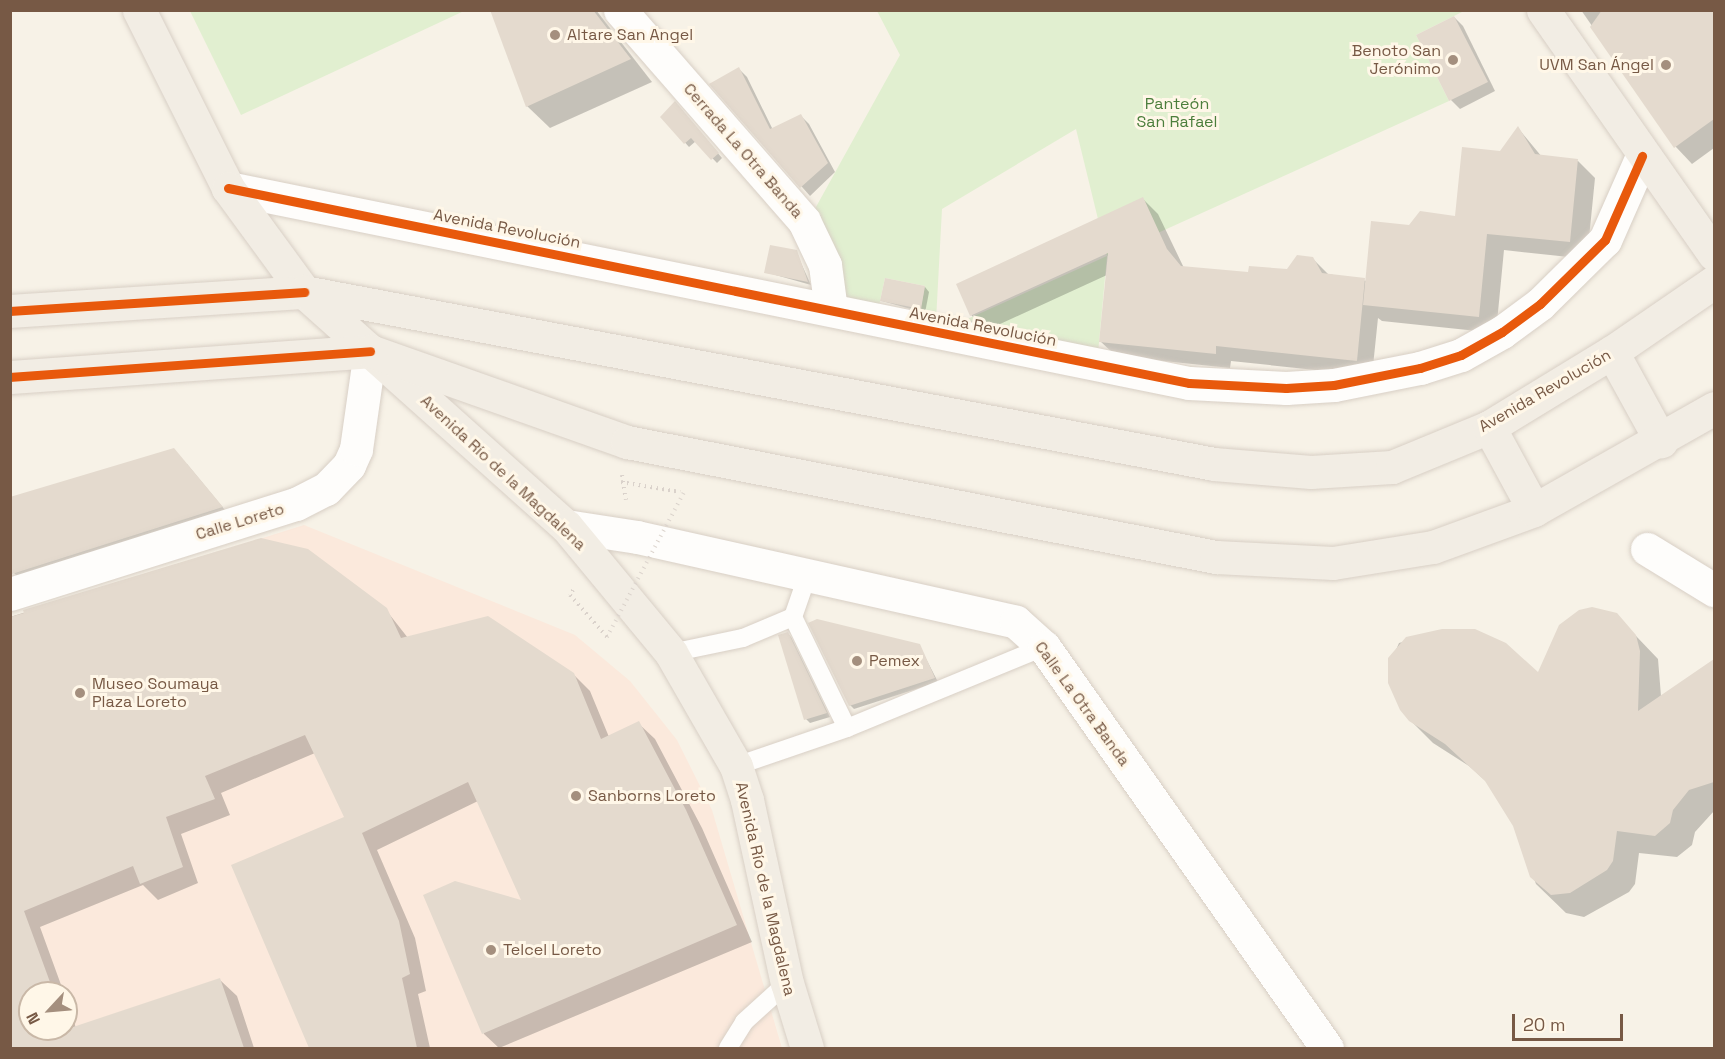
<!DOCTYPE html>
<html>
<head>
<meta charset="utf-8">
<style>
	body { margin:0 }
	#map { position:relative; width:1725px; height:1059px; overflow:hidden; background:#f7f2e7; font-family:"Space Grotesk",sans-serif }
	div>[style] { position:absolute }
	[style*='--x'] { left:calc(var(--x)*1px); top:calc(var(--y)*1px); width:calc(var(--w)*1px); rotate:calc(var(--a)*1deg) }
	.commercial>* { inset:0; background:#fbe9dc }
	.green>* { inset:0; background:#e1efd0 }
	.shadow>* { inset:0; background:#0003 }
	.building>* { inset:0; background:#e4dace }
	.path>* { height:4px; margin-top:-2px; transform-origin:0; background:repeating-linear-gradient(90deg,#dad2cb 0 1.5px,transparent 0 6px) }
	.roads { filter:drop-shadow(0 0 2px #d8cfc5) drop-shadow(0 0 2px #d8cfc5) }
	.service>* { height:18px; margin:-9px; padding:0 9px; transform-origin:9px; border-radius:9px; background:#fefdfb }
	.minor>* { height:33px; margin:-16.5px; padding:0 16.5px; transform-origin:16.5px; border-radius:16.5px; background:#fefdfb }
	.primary>* { height:33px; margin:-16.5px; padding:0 16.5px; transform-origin:16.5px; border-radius:16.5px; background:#f2ede4 }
	.path-bridge>* { height:4px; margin-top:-2px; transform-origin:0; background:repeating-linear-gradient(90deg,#dad2cb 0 1.5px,transparent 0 6px) }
	.cycleway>* { height:9px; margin:-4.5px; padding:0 4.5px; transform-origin:4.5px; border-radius:4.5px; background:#e8590c }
	.dots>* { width:16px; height:16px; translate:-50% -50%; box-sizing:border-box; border:3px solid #fff7e8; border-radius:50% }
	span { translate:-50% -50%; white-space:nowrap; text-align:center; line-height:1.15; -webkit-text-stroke:6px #fff7e8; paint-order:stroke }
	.poi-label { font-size:16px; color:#775945 }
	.left { translate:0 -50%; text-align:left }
	.right { translate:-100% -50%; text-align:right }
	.park-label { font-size:16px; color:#4c7e3c }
	.street-label { font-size:16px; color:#775945 }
	.frame { position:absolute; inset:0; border:12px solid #775945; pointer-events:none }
	.north { position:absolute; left:18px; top:981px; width:60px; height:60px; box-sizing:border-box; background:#fff7e8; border:2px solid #c9b8a7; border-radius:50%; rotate:244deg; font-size:16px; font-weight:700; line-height:24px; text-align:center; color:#775945 }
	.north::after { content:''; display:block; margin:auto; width:21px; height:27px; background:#a48f7e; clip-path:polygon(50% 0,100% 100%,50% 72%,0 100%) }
	.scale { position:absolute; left:1512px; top:1014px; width:111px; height:27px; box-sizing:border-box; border:3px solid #775945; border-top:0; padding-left:8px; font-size:18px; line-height:21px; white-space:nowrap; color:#775945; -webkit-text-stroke:4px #fff7e8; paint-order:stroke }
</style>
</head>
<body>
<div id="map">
	<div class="commercial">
		<div style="clip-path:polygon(evenodd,304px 525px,575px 635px,630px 681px,677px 740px,712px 810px,782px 1048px,11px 1048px,10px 617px,304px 525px,30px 993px,66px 993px,66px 1029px,30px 1029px,30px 993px)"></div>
	</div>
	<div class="green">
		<div style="clip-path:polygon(190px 11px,464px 11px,241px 115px)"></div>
		<div style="clip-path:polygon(877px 11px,1464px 11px,1416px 35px,1449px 101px,1107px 256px,1098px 353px,954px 325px,1107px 256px,1076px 129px,942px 209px,936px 321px,919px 318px,925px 286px,885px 278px,878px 310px,843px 302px,811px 216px,900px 55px)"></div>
	</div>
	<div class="shadow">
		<div style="clip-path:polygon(491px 10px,596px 10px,652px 82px,550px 128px,527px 106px)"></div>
		<div style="clip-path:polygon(1581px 10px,1714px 10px,1714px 148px,1692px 164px,1676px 147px)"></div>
		<div style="clip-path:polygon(1454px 17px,1463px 26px,1495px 91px,1460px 109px,1451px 100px)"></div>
		<div style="clip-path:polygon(739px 69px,747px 77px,773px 130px,801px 116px,809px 124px,835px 172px,810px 196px,711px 84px)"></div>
		<div style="clip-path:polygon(679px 107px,722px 158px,717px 163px,696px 141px,689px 147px,662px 117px)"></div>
		<div style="clip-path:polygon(1518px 128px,1542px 157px,1578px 161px,1595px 178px,1587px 259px,1504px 250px,1496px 333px,1382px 321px,1378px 318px,1372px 376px,1231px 361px,1230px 368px,1116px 356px,1100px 341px,1107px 275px,987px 330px,971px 315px,1143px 199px,1158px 214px,1184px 268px,1250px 274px,1288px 271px,1312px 258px,1328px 274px,1367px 281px,1410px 227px,1456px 218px)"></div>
		<div style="clip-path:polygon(796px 252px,811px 285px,765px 272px)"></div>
		<div style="clip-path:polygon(925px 287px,929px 292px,925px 313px,882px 301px)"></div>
		<div style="clip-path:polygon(187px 464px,234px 521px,27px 586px,14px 573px,10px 499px)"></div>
		<div style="clip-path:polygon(261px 539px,386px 610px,408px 638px,573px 674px,590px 691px,609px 737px,638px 723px,655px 739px,702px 828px,752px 942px,499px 1048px,484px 1034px,425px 896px,524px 903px,478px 801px,377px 850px,415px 938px,426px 991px,418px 994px,430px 1048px,302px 1048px,310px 1047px,346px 817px,315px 753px,221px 793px,230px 815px,181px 834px,198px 883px,158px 900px,143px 885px,40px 927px,64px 993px,30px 993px,30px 1029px,66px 1029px,66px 999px,76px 1028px,220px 980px,237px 996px,254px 1048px,10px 1048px,10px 617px)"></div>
		<div style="clip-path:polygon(1616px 615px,1658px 659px,1661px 696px,1714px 663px,1714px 811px,1695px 832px,1692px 845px,1677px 857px,1639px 853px,1635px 884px,1629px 892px,1584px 917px,1566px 913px,1536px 884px,1514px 825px,1489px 784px,1469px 766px,1433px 743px,1410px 720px,1389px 666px,1399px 643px,1442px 631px,1538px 675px)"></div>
		<div style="clip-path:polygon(787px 633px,791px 637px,830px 717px,810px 723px,806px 719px)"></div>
		<div style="clip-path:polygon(919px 645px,938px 682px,854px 709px,850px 705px)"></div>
	</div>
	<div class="building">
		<div style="clip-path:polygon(490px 10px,593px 10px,631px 59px,526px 107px)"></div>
		<div style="clip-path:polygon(1602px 10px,1714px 10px,1714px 119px,1674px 148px,1590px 27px)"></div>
		<div style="clip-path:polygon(1454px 16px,1488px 82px,1449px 101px,1416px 35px)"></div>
		<div style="clip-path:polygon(739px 67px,770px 129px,801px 114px,828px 163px,800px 188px,709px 84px)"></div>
		<div style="clip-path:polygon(675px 101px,719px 153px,711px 160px,691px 138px,684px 144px,660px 117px)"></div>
		<div style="clip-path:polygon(1518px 126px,1535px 154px,1578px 159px,1570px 242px,1487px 234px,1479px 317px,1363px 305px,1371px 221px,1409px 225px,1420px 211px,1455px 216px,1462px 147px,1500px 151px)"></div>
		<div style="clip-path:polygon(1143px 197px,1167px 249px,1181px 266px,1248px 272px,1249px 266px,1287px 269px,1297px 255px,1313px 257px,1322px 273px,1365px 278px,1357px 361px,1216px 346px,1216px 354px,1099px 342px,1108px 253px,970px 316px,956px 284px)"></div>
		<div style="clip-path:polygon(770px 245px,797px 250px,808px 282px,764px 273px)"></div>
		<div style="clip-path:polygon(885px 278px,925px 286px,921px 309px,880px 301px)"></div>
		<div style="clip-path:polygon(174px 448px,223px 507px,12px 574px,10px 497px)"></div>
		<div style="clip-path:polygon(261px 538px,308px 549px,387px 608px,401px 638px,488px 616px,574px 673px,601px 739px,639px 721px,686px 810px,737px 925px,482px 1034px,423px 895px,455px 881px,521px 900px,468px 782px,362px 833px,399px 921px,410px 974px,402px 978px,417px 1048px,309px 1048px,231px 865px,344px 817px,305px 735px,205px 776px,215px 799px,166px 817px,183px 867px,140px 884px,133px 866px,24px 911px,54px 993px,30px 993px,30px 1029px,66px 1029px,66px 1025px,67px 1029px,220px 978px,244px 1048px,10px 1048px,10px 617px,24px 613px,23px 610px)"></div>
		<div style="clip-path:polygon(1592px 607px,1617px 613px,1636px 635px,1640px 651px,1638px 711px,1714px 659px,1714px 782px,1689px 790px,1673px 810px,1670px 823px,1655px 836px,1617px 831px,1613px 861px,1607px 870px,1570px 893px,1551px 895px,1530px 877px,1513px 826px,1485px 781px,1445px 744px,1409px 721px,1400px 710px,1388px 683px,1388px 658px,1406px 637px,1442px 629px,1475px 629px,1506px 643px,1538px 672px,1559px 625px,1579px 610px)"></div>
		<div style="clip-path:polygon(817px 619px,920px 644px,935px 678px,849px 706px,808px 623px)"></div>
		<div style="clip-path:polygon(788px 632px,827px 713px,804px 720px,778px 635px)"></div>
	</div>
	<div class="path">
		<div style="--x:622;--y:475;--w:25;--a:81"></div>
		<div style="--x:621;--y:482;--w:60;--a:9.6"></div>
		<div style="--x:573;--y:590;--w:6;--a:121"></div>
		<div style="--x:570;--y:595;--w:56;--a:48.6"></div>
	</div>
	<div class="roads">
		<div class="service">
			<div style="--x:793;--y:617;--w:123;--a:64.1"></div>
			<div style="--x:847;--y:728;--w:213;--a:-22.4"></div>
			<div style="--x:671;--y:653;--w:74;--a:-11.8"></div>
			<div style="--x:743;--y:638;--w:54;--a:-22.8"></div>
			<div style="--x:793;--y:617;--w:46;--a:-70.8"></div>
			<div style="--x:736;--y:766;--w:117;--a:-18.9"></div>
			<div style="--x:728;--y:1048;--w:31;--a:-58"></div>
			<div style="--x:744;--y:1022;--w:58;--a:-42.2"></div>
		</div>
		<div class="minor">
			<div style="--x:620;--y:10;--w:280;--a:48.9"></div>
			<div style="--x:804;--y:221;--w:49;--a:64.5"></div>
			<div style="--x:825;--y:265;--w:45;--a:82.4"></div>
			<div style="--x:228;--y:188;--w:981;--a:11.47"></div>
			<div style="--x:1189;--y:383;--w:97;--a:3"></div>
			<div style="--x:1286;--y:388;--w:48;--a:-3.6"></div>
			<div style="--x:1334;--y:385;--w:88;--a:-11.2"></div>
			<div style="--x:1420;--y:368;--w:43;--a:-17.6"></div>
			<div style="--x:1461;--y:355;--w:47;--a:-29.3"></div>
			<div style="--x:1502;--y:332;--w:47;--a:-36.4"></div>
			<div style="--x:1540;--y:304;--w:91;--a:-44.6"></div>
			<div style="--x:1605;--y:240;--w:92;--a:-66.2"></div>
			<div style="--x:566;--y:526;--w:72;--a:8.8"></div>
			<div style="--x:637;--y:537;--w:388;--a:12.6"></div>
			<div style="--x:1016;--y:622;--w:38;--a:42"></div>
			<div style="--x:1044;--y:647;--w:491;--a:54.8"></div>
			<div style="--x:1647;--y:549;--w:79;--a:31.5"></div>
			<div style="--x:10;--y:594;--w:300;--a:-17.5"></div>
			<div style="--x:296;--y:504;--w:34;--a:-27"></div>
			<div style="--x:326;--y:489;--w:33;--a:-46"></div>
			<div style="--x:349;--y:465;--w:17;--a:-66"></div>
			<div style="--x:356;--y:449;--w:99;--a:-81.9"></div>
		</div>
		<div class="primary">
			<div style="--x:139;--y:10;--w:199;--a:63.4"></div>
			<div style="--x:228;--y:188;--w:129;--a:53.8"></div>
			<div style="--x:304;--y:292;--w:351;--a:41.8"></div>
			<div style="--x:566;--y:526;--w:165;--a:50.4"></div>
			<div style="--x:671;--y:653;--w:130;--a:60.1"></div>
			<div style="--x:736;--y:766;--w:36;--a:72"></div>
			<div style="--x:747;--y:800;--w:187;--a:77.7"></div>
			<div style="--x:787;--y:983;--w:68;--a:72.9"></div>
			<div style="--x:1543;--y:10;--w:298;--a:55"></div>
			<div style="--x:10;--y:311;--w:295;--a:-3.7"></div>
			<div style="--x:304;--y:292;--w:926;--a:10.7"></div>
			<div style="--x:1214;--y:464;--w:97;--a:4.7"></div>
			<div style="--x:1311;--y:472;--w:81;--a:-3.5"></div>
			<div style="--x:1392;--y:467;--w:105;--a:-22.4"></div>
			<div style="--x:1489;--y:427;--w:144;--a:-31.4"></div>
			<div style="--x:1612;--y:352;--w:124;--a:-34.5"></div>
			<div style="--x:1612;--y:352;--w:102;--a:61.2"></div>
			<div style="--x:10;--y:377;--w:361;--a:-4.1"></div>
			<div style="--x:370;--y:351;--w:273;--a:19.5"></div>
			<div style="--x:627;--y:442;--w:600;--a:11.05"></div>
			<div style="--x:1216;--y:557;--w:117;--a:2.9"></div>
			<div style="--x:1333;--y:563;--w:101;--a:-9.1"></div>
			<div style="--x:1433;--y:547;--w:108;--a:-20.1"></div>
			<div style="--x:1534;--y:510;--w:207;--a:-29.5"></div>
			<div style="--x:1489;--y:427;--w:94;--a:61.5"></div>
		</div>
	</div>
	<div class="path-bridge">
		<div style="--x:607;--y:637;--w:164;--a:-62"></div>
	</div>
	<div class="cycleway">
		<div style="--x:228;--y:188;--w:981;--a:11.47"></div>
		<div style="--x:1189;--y:383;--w:97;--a:3"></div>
		<div style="--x:1286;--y:388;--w:48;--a:-3.6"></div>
		<div style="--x:1334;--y:385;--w:88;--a:-11.2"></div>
		<div style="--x:1420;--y:368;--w:43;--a:-17.6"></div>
		<div style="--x:1461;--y:355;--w:47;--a:-29.3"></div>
		<div style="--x:1502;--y:332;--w:47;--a:-36.4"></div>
		<div style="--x:1540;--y:304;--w:91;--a:-44.6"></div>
		<div style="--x:1605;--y:240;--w:92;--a:-66.2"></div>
		<div style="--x:10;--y:311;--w:295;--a:-3.7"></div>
		<div style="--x:10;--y:377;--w:361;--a:-4.1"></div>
	</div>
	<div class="dots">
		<div style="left:555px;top:35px;background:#a48f7e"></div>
		<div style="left:1453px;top:60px;background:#a48f7e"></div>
		<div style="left:1666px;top:65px;background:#a48f7e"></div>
		<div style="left:857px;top:661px;background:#a48f7e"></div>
		<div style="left:80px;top:693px;background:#a48f7e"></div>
		<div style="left:576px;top:796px;background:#a48f7e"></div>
		<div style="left:491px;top:950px;background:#a48f7e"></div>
	</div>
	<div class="poi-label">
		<span class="left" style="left:567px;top:35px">Altare San Angel</span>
		<span class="right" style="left:1441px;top:60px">Benoto San<br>Jerónimo</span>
		<span class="right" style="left:1654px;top:65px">UVM San Ángel</span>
		<span class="left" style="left:869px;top:661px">Pemex</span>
		<span class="left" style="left:92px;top:693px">Museo Soumaya<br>Plaza Loreto</span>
		<span class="left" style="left:588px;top:796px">Sanborns Loreto</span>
		<span class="left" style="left:503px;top:950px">Telcel Loreto</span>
	</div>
	<div class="park-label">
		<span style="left:1177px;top:113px">Panteón<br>San Rafael</span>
	</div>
	<div class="street-label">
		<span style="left:743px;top:151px;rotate:49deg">Cerrada La Otra Banda</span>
		<span style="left:507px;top:229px;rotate:11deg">Avenida Revolución</span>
		<span style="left:983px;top:327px;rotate:11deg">Avenida Revolución</span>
		<span style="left:1545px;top:391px;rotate:-30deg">Avenida Revolución</span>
		<span style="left:503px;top:473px;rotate:43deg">Avenida Río de la Magdalena</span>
		<span style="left:240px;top:522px;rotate:-17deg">Calle Loreto</span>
		<span style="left:1082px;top:704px;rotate:54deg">Calle La Otra Banda</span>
		<span style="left:765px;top:889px;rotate:77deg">Avenida Río de la Magdalena</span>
	</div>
	<div class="frame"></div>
	<div class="north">N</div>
	<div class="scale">20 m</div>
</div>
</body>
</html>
